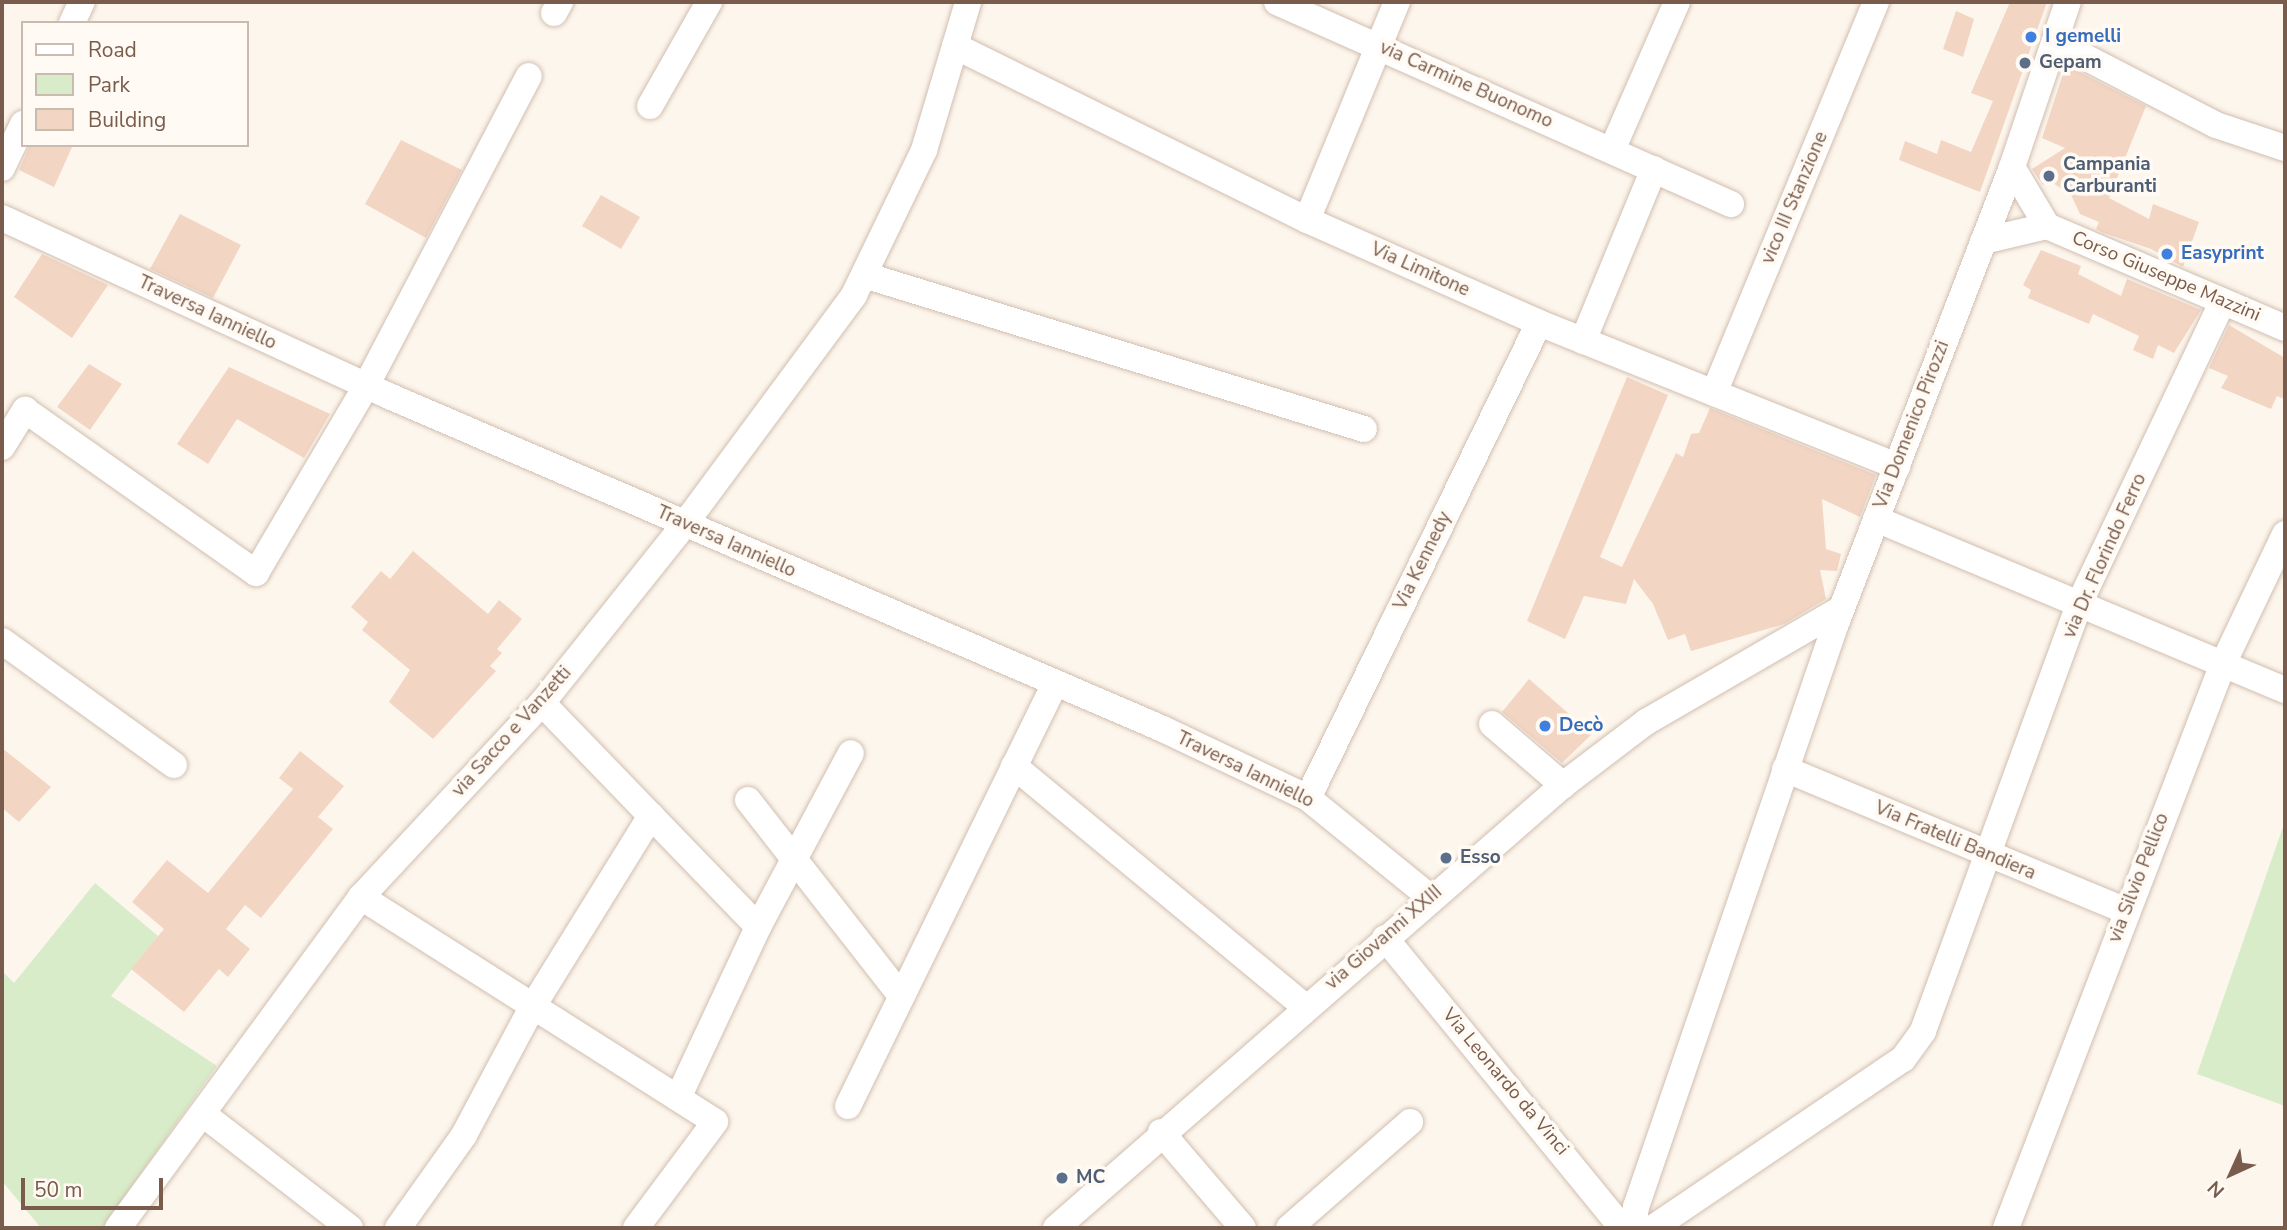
<!DOCTYPE html>
<html>
<head>
<meta charset="utf-8">
<style>
	body { margin:0 }
	#map { position:relative; width:2287px; height:1230px; overflow:hidden; background:#fdf6ec; font-family:"Nunito Sans",sans-serif }
	div>[style] { position:absolute }
	[style*='--x'] { left:calc(var(--x)*1px); top:calc(var(--y)*1px); width:calc(var(--w)*1px); rotate:calc(var(--a)*1deg) }
	.green>* { inset:0; background:#d8ecc9 }
	.building>* { inset:0; background:#f3d5c3 }
	.roads { filter:drop-shadow(0 0 2px #d1beb0) drop-shadow(0 0 2px #d1beb0) }
	.minor>* { height:26px; margin:-13px; padding:0 13px; transform-origin:13px; border-radius:13px; background:#fff }
	.dots>* { width:19px; height:19px; translate:-50% -50%; box-sizing:border-box; border:4px solid #fffaf3; border-radius:50% }
	span { translate:-50% -50%; white-space:nowrap; text-align:center; line-height:1.15; -webkit-text-stroke:7px #fffaf3; paint-order:stroke }
	.shop-label { font-size:19px; color:#366cbe; font-weight:700 }
	.left { translate:0 -50%; text-align:left }
	.service-label { font-size:19px; color:#4e5e75; font-weight:700 }
	.street-label { font-size:19px; color:#7a5c4d }
	.frame { position:absolute; inset:0; border:4px solid #7a5c4d; pointer-events:none }
	.legend { position:absolute; left:21px; top:21px; width:228px; height:126px; box-sizing:border-box; background:#fffaf3; border:2px solid #cabbb1; margin:0; padding:9px 12px; list-style:none; font-size:21px; color:#7a5c4d }
	.legend li { display:flex; align-items:center; gap:14px; height:35px }
	.legend b { width:35px; border:2px solid #cabbb1 }
	.north { position:absolute; left:2196px; top:1139px; width:70px; height:70px; -webkit-text-stroke:5px #fffaf3; paint-order:stroke; rotate:225deg; font-size:19px; font-weight:700; line-height:28px; text-align:center; color:#7a5c4d }
	.north::after { content:''; display:block; margin:auto; width:24px; height:32px; background:#7a5c4d; clip-path:polygon(50% 0,100% 100%,50% 72%,0 100%) }
	.scale { position:absolute; left:21px; top:1178px; width:142px; height:32px; box-sizing:border-box; border:4px solid #7a5c4d; border-top:0; padding-left:9px; font-size:21px; line-height:24px; white-space:nowrap; color:#7a5c4d; -webkit-text-stroke:5px #fffaf3; paint-order:stroke }
</style>
</head>
<body>
<div id="map">
	<div class="green">
		<div style="clip-path:polygon(2285px 821px,2285px 1106px,2197px 1074px)"></div>
		<div style="clip-path:polygon(95px 883px,158px 936px,111px 996px,217px 1066px,102px 1228px,41px 1228px,2px 1181px,2px 971px,14px 983px)"></div>
	</div>
	<div class="building">
		<div style="clip-path:polygon(2010px 2px,2047px 2px,1980px 192px,1899px 160px,1905px 141px,1937px 154px,1941px 140px,1971px 152px,1993px 101px,1971px 93px)"></div>
		<div style="clip-path:polygon(1956px 11px,1974px 19px,1963px 57px,1943px 49px)"></div>
		<div style="clip-path:polygon(2066px 65px,2146px 106px,2109px 198px,2149px 219px,2153px 204px,2199px 222px,2183px 267px,2151px 249px,2101px 232px,2096px 229px,2099px 222px,2080px 214px,2071px 195px,2050px 181px,2043px 185px,2032px 169px,2065px 148px,2042px 138px)"></div>
		<div style="clip-path:polygon(401px 140px,462px 170px,426px 238px,365px 204px)"></div>
		<div style="clip-path:polygon(30px 145px,73px 145px,54px 187px,19px 170px)"></div>
		<div style="clip-path:polygon(601px 195px,640px 217px,621px 249px,582px 226px)"></div>
		<div style="clip-path:polygon(180px 214px,241px 245px,213px 298px,150px 269px)"></div>
		<div style="clip-path:polygon(2041px 250px,2081px 266px,2078px 274px,2121px 296px,2127px 279px,2201px 310px,2174px 353px,2158px 345px,2153px 359px,2133px 350px,2139px 336px,2093px 314px,2089px 324px,2028px 298px,2031px 290px,2023px 285px)"></div>
		<div style="clip-path:polygon(42px 254px,108px 285px,72px 338px,14px 297px)"></div>
		<div style="clip-path:polygon(2229px 325px,2285px 358px,2285px 399px,2277px 396px,2271px 409px,2221px 388px,2228px 376px,2209px 368px)"></div>
		<div style="clip-path:polygon(89px 364px,122px 384px,90px 430px,57px 407px)"></div>
		<div style="clip-path:polygon(229px 367px,330px 414px,304px 458px,237px 419px,208px 464px,177px 444px)"></div>
		<div style="clip-path:polygon(1627px 377px,1668px 395px,1600px 557px,1622px 567px,1676px 453px,1683px 457px,1691px 434px,1699px 433px,1710px 408px,1876px 475px,1860px 517px,1822px 499px,1826px 549px,1841px 554px,1837px 571px,1820px 570px,1826px 599px,1784px 624px,1691px 651px,1685px 634px,1668px 640px,1653px 604px,1634px 579px,1626px 604px,1584px 596px,1565px 639px,1527px 621px)"></div>
		<div style="clip-path:polygon(413px 551px,488px 614px,499px 600px,522px 619px,497px 649px,502px 653px,490px 666px,496px 671px,433px 739px,389px 702px,410px 670px,362px 630px,368px 622px,351px 607px,381px 571px,390px 579px)"></div>
		<div style="clip-path:polygon(1529px 679px,1592px 734px,1562px 763px,1502px 712px)"></div>
		<div style="clip-path:polygon(2px 748px,51px 787px,19px 822px,2px 808px)"></div>
		<div style="clip-path:polygon(300px 751px,344px 786px,318px 817px,333px 829px,261px 918px,245px 905px,226px 929px,250px 949px,228px 977px,219px 969px,184px 1012px,131px 969px,164px 929px,132px 902px,167px 860px,208px 893px,293px 789px,279px 778px)"></div>
	</div>
	<div class="roads">
		<div class="minor">
			<div style="--x:1277;--y:2;--w:497;--a:24"></div>
			<div style="--x:554;--y:13;--w:13;--a:-61"></div>
			<div style="--x:72;--y:23;--w:23;--a:-65"></div>
			<div style="--x:2056;--y:42;--w:180;--a:27.4"></div>
			<div style="--x:2216;--y:125;--w:73;--a:18.4"></div>
			<div style="--x:955;--y:46;--w:393;--a:26.3"></div>
			<div style="--x:1307;--y:220;--w:254;--a:23.9"></div>
			<div style="--x:1539;--y:323;--w:386;--a:21.8"></div>
			<div style="--x:650;--y:106;--w:120;--a:-60.4"></div>
			<div style="--x:1612;--y:150;--w:162;--a:-66.3"></div>
			<div style="--x:2012;--y:167;--w:69;--a:59.3"></div>
			<div style="--x:2047;--y:226;--w:259;--a:23.2"></div>
			<div style="--x:2;--y:168;--w:49;--a:-64.5"></div>
			<div style="--x:2;--y:218;--w:426;--a:24.7"></div>
			<div style="--x:389;--y:396;--w:843;--a:23.28"></div>
			<div style="--x:1163;--y:729;--w:161;--a:25.4"></div>
			<div style="--x:1308;--y:798;--w:157;--a:39.1"></div>
			<div style="--x:1307;--y:220;--w:236;--a:-67.6"></div>
			<div style="--x:1983;--y:241;--w:66;--a:-13.2"></div>
			<div style="--x:864;--y:275;--w:523;--a:17.12"></div>
			<div style="--x:1583;--y:341;--w:186;--a:-67.6"></div>
			<div style="--x:1714;--y:393;--w:423;--a:-67.5"></div>
			<div style="--x:2;--y:447;--w:44;--a:-58.1"></div>
			<div style="--x:25;--y:410;--w:283;--a:35.2"></div>
			<div style="--x:256;--y:573;--w:217;--a:-59.5"></div>
			<div style="--x:366;--y:386;--w:350;--a:-62.3"></div>
			<div style="--x:1876;--y:519;--w:443;--a:22.7"></div>
			<div style="--x:2;--y:641;--w:212;--a:35.8"></div>
			<div style="--x:542;--y:703;--w:311;--a:46"></div>
			<div style="--x:1492;--y:724;--w:94;--a:40.7"></div>
			<div style="--x:1014;--y:766;--w:378;--a:39.6"></div>
			<div style="--x:1785;--y:769;--w:369;--a:22.6"></div>
			<div style="--x:1308;--y:798;--w:528;--a:-64.07"></div>
			<div style="--x:748;--y:800;--w:249;--a:52"></div>
			<div style="--x:361;--y:897;--w:419;--a:32.4"></div>
			<div style="--x:715;--y:1122;--w:132;--a:126.7"></div>
			<div style="--x:1385;--y:938;--w:375;--a:50.7"></div>
			<div style="--x:678;--y:1098;--w:189;--a:-64.9"></div>
			<div style="--x:758;--y:927;--w:197;--a:-61.9"></div>
			<div style="--x:848;--y:1106;--w:470;--a:-63.9"></div>
			<div style="--x:203;--y:1114;--w:186;--a:37.8"></div>
			<div style="--x:1161;--y:1132;--w:126;--a:49.5"></div>
			<div style="--x:118;--y:1228;--w:411;--a:-53.7"></div>
			<div style="--x:361;--y:897;--w:265;--a:-47"></div>
			<div style="--x:542;--y:703;--w:228;--a:-51.4"></div>
			<div style="--x:684;--y:525;--w:286;--a:-53.5"></div>
			<div style="--x:854;--y:295;--w:161;--a:-64.2"></div>
			<div style="--x:924;--y:150;--w:154;--a:-73.4"></div>
			<div style="--x:398;--y:1228;--w:114;--a:-54.6"></div>
			<div style="--x:464;--y:1135;--w:146;--a:-61.9"></div>
			<div style="--x:533;--y:1006;--w:224;--a:-58.2"></div>
			<div style="--x:1056;--y:1228;--w:673;--a:-41.15"></div>
			<div style="--x:1563;--y:785;--w:104;--a:-37.2"></div>
			<div style="--x:1646;--y:722;--w:225;--a:-30.1"></div>
			<div style="--x:1289;--y:1228;--w:161;--a:-41.2"></div>
			<div style="--x:1633;--y:1228;--w:21;--a:-82"></div>
			<div style="--x:1636;--y:1207;--w:614;--a:-71.09"></div>
			<div style="--x:1835;--y:626;--w:492;--a:-68.9"></div>
			<div style="--x:2012;--y:167;--w:174;--a:-71.3"></div>
			<div style="--x:1653;--y:1228;--w:302;--a:-34.1"></div>
			<div style="--x:1903;--y:1059;--w:34;--a:-54"></div>
			<div style="--x:1923;--y:1031;--w:455;--a:-69.9"></div>
			<div style="--x:2079;--y:604;--w:335;--a:-64.6"></div>
			<div style="--x:2006;--y:1228;--w:604;--a:-68.96"></div>
			<div style="--x:2223;--y:664;--w:144;--a:-64.5"></div>
		</div>
	</div>
	<div class="dots">
		<div style="left:2031px;top:37px;background:#3f7fe0"></div>
		<div style="left:2025px;top:63px;background:#5c6f8a"></div>
		<div style="left:2049px;top:176px;background:#5c6f8a"></div>
		<div style="left:2167px;top:254px;background:#3f7fe0"></div>
		<div style="left:1545px;top:726px;background:#3f7fe0"></div>
		<div style="left:1446px;top:858px;background:#5c6f8a"></div>
		<div style="left:1062px;top:1178px;background:#5c6f8a"></div>
	</div>
	<div class="shop-label">
		<span class="left" style="left:2045px;top:37px">I gemelli</span>
		<span class="left" style="left:2181px;top:254px">Easyprint</span>
		<span class="left" style="left:1559px;top:726px">Decò</span>
	</div>
	<div class="service-label">
		<span class="left" style="left:2039px;top:63px">Gepam</span>
		<span class="left" style="left:2063px;top:176px">Campania<br>Carburanti</span>
		<span class="left" style="left:1460px;top:858px">Esso</span>
		<span class="left" style="left:1076px;top:1178px">MC</span>
	</div>
	<div class="street-label">
		<span style="left:1466px;top:85px;rotate:24deg">via Carmine Buonomo</span>
		<span style="left:1795px;top:198px;rotate:-67deg">vico III Stanzione</span>
		<span style="left:1420px;top:270px;rotate:24deg">Via Limitone</span>
		<span style="left:2166px;top:277px;rotate:23deg">Corso Giuseppe Mazzini</span>
		<span style="left:207px;top:313px;rotate:25deg">Traversa Ianniello</span>
		<span style="left:1912px;top:425px;rotate:-69deg">Via Domenico Pirozzi</span>
		<span style="left:726px;top:542px;rotate:24deg">Traversa Ianniello</span>
		<span style="left:2105px;top:556px;rotate:-66deg">via Dr. Florindo Ferro</span>
		<span style="left:1423px;top:561px;rotate:-64deg">Via Kennedy</span>
		<span style="left:512px;top:732px;rotate:-48deg">via Sacco e Vanzetti</span>
		<span style="left:1245px;top:770px;rotate:26deg">Traversa Ianniello</span>
		<span style="left:1955px;top:841px;rotate:23deg">Via Fratelli Bandiera</span>
		<span style="left:2139px;top:878px;rotate:-69deg">via Silvio Pellico</span>
		<span style="left:1384px;top:938px;rotate:-41deg">via Giovanni XXIII</span>
		<span style="left:1505px;top:1082px;rotate:50deg">Via Leonardo da Vinci</span>
	</div>
	<div class="frame"></div>
	<ul class="legend">
	<li><b style="height:9px;background:#fff"></b>Road</li>
	<li><b style="height:19px;background:#d8ecc9"></b>Park</li>
	<li><b style="height:19px;background:#f3d5c3"></b>Building</li>
	</ul>
	<div class="north">N</div>
	<div class="scale">50 m</div>
</div>
</body>
</html>
